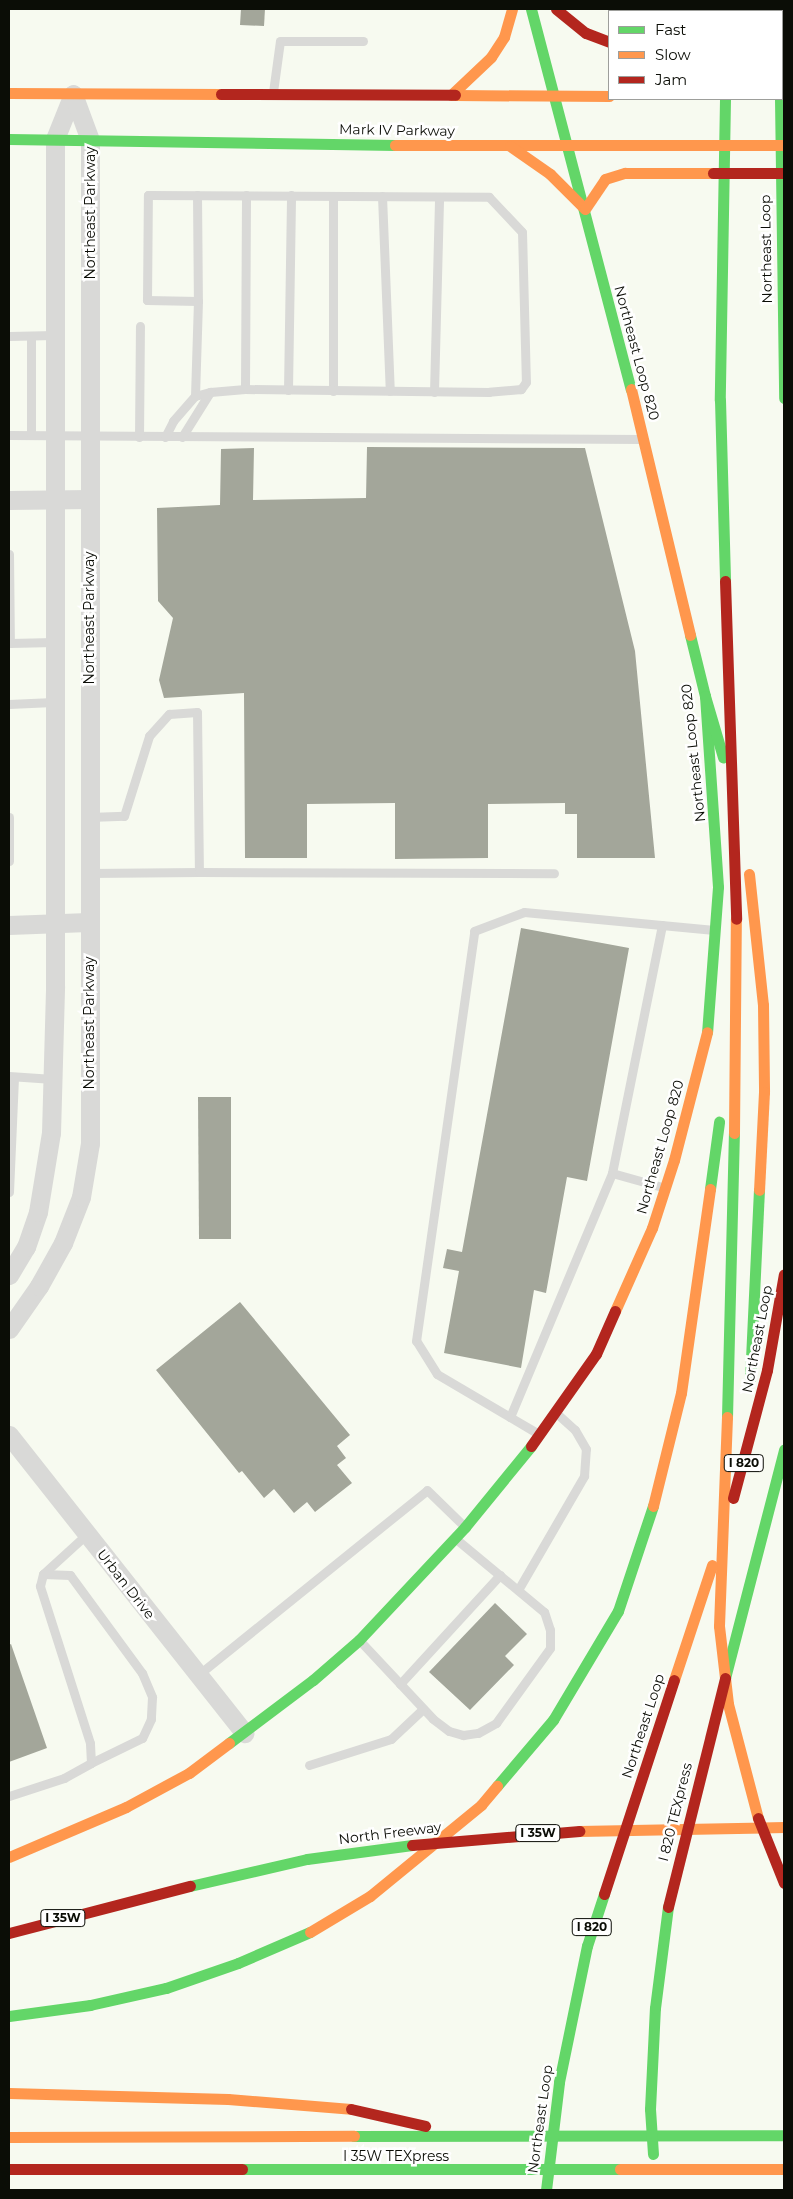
<!DOCTYPE html>
<html>
<head>
<meta charset="utf-8">
<style>
	body { margin:0 }
	#map { position:relative; width:793px; height:2199px; overflow:hidden; background:#f7faf0; font-family:Montserrat,sans-serif }
	div>[style] { position:absolute }
	[style*='--x'] { left:calc(var(--x)*1px); top:calc(var(--y)*1px); width:calc(var(--w)*1px); rotate:calc(var(--a)*1deg) }
	.building>* { inset:0; background:#a3a69a }
	.lane>* { height:9px; margin:-4.5px; padding:0 4.5px; transform-origin:4.5px; border-radius:4.5px; background:#d9d9d7 }
	.street>* { height:19px; margin:-9.5px; padding:0 9.5px; transform-origin:9.5px; border-radius:9.5px; background:#d9d9d7 }
	.fast>* { height:11px; margin:-5.5px; padding:0 5.5px; transform-origin:5.5px; border-radius:5.5px; background:#63d668 }
	.slow>* { height:11px; margin:-5.5px; padding:0 5.5px; transform-origin:5.5px; border-radius:5.5px; background:#ff974d }
	.jam>* { height:11px; margin:-5.5px; padding:0 5.5px; transform-origin:5.5px; border-radius:5.5px; background:#b3261e }
	span { translate:-50% -50%; white-space:nowrap; text-align:center; line-height:1.15; -webkit-text-stroke:5px #fff; paint-order:stroke }
	.shield-label span { padding:1px 4px; background:#fff; border:1px solid; border-radius:4px; -webkit-text-stroke-width:0 }
	.shield-label { font-size:12px; color:#0b0d06; font-weight:700 }
	.street-label { font-size:14px; color:#0b0d06 }
	.frame { position:absolute; inset:0; border:10px solid #0b0d06; pointer-events:none }
	.legend { position:absolute; left:608px; top:10px; width:175px; height:90px; box-sizing:border-box; background:#fff; border:1px solid #9d9e9b; margin:0; padding:6px 9px; list-style:none; font-size:15px; color:#0b0d06 }
	.legend li { display:flex; align-items:center; gap:10px; height:25px }
	.legend b { width:25px; border:1px solid #9d9e9b }
</style>
</head>
<body>
<div id="map">
	<div class="building">
		<div style="clip-path:polygon(241px 9px,265px 9px,264px 26px,240px 25px)"></div>
		<div style="clip-path:polygon(367px 447px,585px 448px,635px 651px,655px 858px,577px 858px,577px 814px,565px 814px,565px 803px,488px 804px,488px 858px,395px 859px,395px 803px,307px 804px,307px 858px,245px 858px,244px 693px,164px 698px,159px 680px,173px 618px,158px 601px,157px 508px,220px 505px,221px 449px,254px 448px,253px 500px,366px 498px)"></div>
		<div style="clip-path:polygon(521px 928px,629px 948px,587px 1181px,567px 1177px,546px 1293px,534px 1290px,521px 1368px,444px 1353px,459px 1271px,443px 1268px,447px 1249px,462px 1252px)"></div>
		<div style="clip-path:polygon(198px 1097px,231px 1097px,231px 1239px,199px 1239px)"></div>
		<div style="clip-path:polygon(240px 1302px,350px 1435px,337px 1446px,346px 1458px,337px 1465px,352px 1483px,315px 1512px,307px 1502px,294px 1513px,274px 1489px,264px 1498px,242px 1471px,239px 1473px,156px 1370px)"></div>
		<div style="clip-path:polygon(495px 1603px,527px 1634px,505px 1656px,514px 1665px,470px 1710px,429px 1672px)"></div>
		<div style="clip-path:polygon(11px 1644px,47px 1748px,9px 1762px,9px 1645px)"></div>
	</div>
	<div class="lane">
		<div style="--x:273;--y:92;--w:51;--a:-82.2"></div>
		<div style="--x:280;--y:41;--w:83;--a:0"></div>
		<div style="--x:197;--y:195;--w:106;--a:89.5"></div>
		<div style="--x:333;--y:196;--w:195;--a:90"></div>
		<div style="--x:382;--y:196;--w:195;--a:87.7"></div>
		<div style="--x:9;--y:336;--w:45;--a:-1.3"></div>
		<div style="--x:245;--y:389;--w:194;--a:-89.7"></div>
		<div style="--x:288;--y:390;--w:195;--a:-89.1"></div>
		<div style="--x:434;--y:392;--w:195;--a:-88.5"></div>
		<div style="--x:195;--y:396;--w:95;--a:-88.2"></div>
		<div style="--x:198;--y:301;--w:51;--a:-178.9"></div>
		<div style="--x:147;--y:300;--w:105;--a:-89.5"></div>
		<div style="--x:148;--y:195;--w:341;--a:0.3"></div>
		<div style="--x:489;--y:197;--w:48;--a:46.7"></div>
		<div style="--x:522;--y:232;--w:150;--a:88.5"></div>
		<div style="--x:526;--y:382;--w:9;--a:126"></div>
		<div style="--x:521;--y:389;--w:32;--a:175"></div>
		<div style="--x:489;--y:392;--w:244;--a:-179.3"></div>
		<div style="--x:245;--y:389;--w:35;--a:175"></div>
		<div style="--x:9;--y:435;--w:633;--a:0.36"></div>
		<div style="--x:31;--y:435;--w:99;--a:-90"></div>
		<div style="--x:139;--y:437;--w:111;--a:-89.5"></div>
		<div style="--x:165;--y:437;--w:18;--a:-63"></div>
		<div style="--x:173;--y:421;--w:33;--a:-49"></div>
		<div style="--x:195;--y:396;--w:16;--a:-15"></div>
		<div style="--x:210;--y:392;--w:53;--a:121.9"></div>
		<div style="--x:9;--y:554;--w:89;--a:89.4"></div>
		<div style="--x:10;--y:643;--w:44;--a:-1.3"></div>
		<div style="--x:9;--y:704;--w:44;--a:-2.6"></div>
		<div style="--x:9;--y:817;--w:44;--a:90"></div>
		<div style="--x:89;--y:817;--w:35;--a:-2"></div>
		<div style="--x:124;--y:816;--w:84;--a:-72.6"></div>
		<div style="--x:149;--y:736;--w:30;--a:-48"></div>
		<div style="--x:169;--y:714;--w:28;--a:-4"></div>
		<div style="--x:197;--y:712;--w:160;--a:89.3"></div>
		<div style="--x:199;--y:872;--w:110;--a:179.5"></div>
		<div style="--x:199;--y:872;--w:355;--a:0.2"></div>
		<div style="--x:9;--y:1076;--w:44;--a:3.9"></div>
		<div style="--x:612;--y:1173;--w:253;--a:-78.6"></div>
		<div style="--x:9;--y:1192;--w:115;--a:-87.5"></div>
		<div style="--x:510;--y:1417;--w:264;--a:-67.3"></div>
		<div style="--x:612;--y:1173;--w:52;--a:15.6"></div>
		<div style="--x:537;--y:1433;--w:116;--a:-149.5"></div>
		<div style="--x:437;--y:1374;--w:39;--a:-122"></div>
		<div style="--x:416;--y:1341;--w:414;--a:-81.9"></div>
		<div style="--x:474;--y:931;--w:53;--a:-20.8"></div>
		<div style="--x:524;--y:912;--w:191;--a:5.4"></div>
		<div style="--x:43;--y:1574;--w:27;--a:2"></div>
		<div style="--x:70;--y:1575;--w:122;--a:53.7"></div>
		<div style="--x:142;--y:1673;--w:26;--a:67"></div>
		<div style="--x:152;--y:1697;--w:22;--a:93"></div>
		<div style="--x:151;--y:1719;--w:21;--a:115"></div>
		<div style="--x:142;--y:1738;--w:57;--a:153.9"></div>
		<div style="--x:518;--y:1590;--w:132;--a:-59.9"></div>
		<div style="--x:584;--y:1476;--w:27;--a:-86"></div>
		<div style="--x:586;--y:1449;--w:22;--a:-120"></div>
		<div style="--x:575;--y:1430;--w:24;--a:-138"></div>
		<div style="--x:361;--y:1642;--w:105;--a:46.9"></div>
		<div style="--x:433;--y:1719;--w:20;--a:37"></div>
		<div style="--x:449;--y:1731;--w:15;--a:16"></div>
		<div style="--x:463;--y:1735;--w:15;--a:-8"></div>
		<div style="--x:478;--y:1733;--w:21;--a:-29"></div>
		<div style="--x:496;--y:1723;--w:92;--a:-54.2"></div>
		<div style="--x:550;--y:1648;--w:18;--a:-90"></div>
		<div style="--x:550;--y:1630;--w:19;--a:-108"></div>
		<div style="--x:544;--y:1612;--w:114;--a:-140.3"></div>
		<div style="--x:198;--y:1675;--w:294;--a:-38.9"></div>
		<div style="--x:427;--y:1490;--w:50;--a:44.2"></div>
		<div style="--x:400;--y:1684;--w:148;--a:-47.5"></div>
		<div style="--x:309;--y:1765;--w:86;--a:-17.6"></div>
		<div style="--x:391;--y:1739;--w:44;--a:-43.2"></div>
		<div style="--x:9;--y:1796;--w:58;--a:-18.1"></div>
		<div style="--x:64;--y:1778;--w:31;--a:-29"></div>
		<div style="--x:91;--y:1763;--w:20;--a:-93"></div>
		<div style="--x:90;--y:1743;--w:165;--a:-107.7"></div>
		<div style="--x:40;--y:1586;--w:12;--a:-76"></div>
		<div style="--x:43;--y:1574;--w:59;--a:-42.3"></div>
	</div>
	<div class="street">
		<div style="--x:9;--y:500;--w:80;--a:-0.7"></div>
		<div style="--x:9;--y:925;--w:79;--a:-2.2"></div>
		<div style="--x:9;--y:1275;--w:33;--a:-59"></div>
		<div style="--x:26;--y:1247;--w:37;--a:-71"></div>
		<div style="--x:38;--y:1212;--w:80;--a:-80.7"></div>
		<div style="--x:51;--y:1133;--w:147;--a:-88.4"></div>
		<div style="--x:55;--y:986;--w:847;--a:-90"></div>
		<div style="--x:55;--y:139;--w:48;--a:-68.2"></div>
		<div style="--x:9;--y:1329;--w:52;--a:-55.1"></div>
		<div style="--x:39;--y:1286;--w:49;--a:-60.8"></div>
		<div style="--x:63;--y:1243;--w:49;--a:-68.6"></div>
		<div style="--x:81;--y:1197;--w:55;--a:-80.5"></div>
		<div style="--x:90;--y:1143;--w:1003;--a:-90"></div>
		<div style="--x:90;--y:140;--w:49;--a:-110.3"></div>
		<div style="--x:9;--y:1435;--w:380;--a:51.7"></div>
	</div>
	<div class="fast">
		<div style="--x:531;--y:9;--w:393;--a:75.3"></div>
		<div style="--x:725;--y:99;--w:301;--a:91"></div>
		<div style="--x:720;--y:400;--w:181;--a:88.4"></div>
		<div style="--x:780;--y:99;--w:299;--a:89.2"></div>
		<div style="--x:9;--y:139;--w:386;--a:0.9"></div>
		<div style="--x:690;--y:635;--w:63;--a:76.2"></div>
		<div style="--x:705;--y:696;--w:191;--a:86.1"></div>
		<div style="--x:718;--y:887;--w:145;--a:94.3"></div>
		<div style="--x:705;--y:696;--w:64;--a:73.6"></div>
		<div style="--x:710;--y:1189;--w:68;--a:-82.3"></div>
		<div style="--x:750;--y:1380;--w:190;--a:-87.3"></div>
		<div style="--x:727;--y:1417;--w:284;--a:-88.6"></div>
		<div style="--x:725;--y:1678;--w:236;--a:-75.5"></div>
		<div style="--x:229;--y:1743;--w:105;--a:-36.9"></div>
		<div style="--x:313;--y:1680;--w:61;--a:-41"></div>
		<div style="--x:359;--y:1640;--w:155;--a:-46.8"></div>
		<div style="--x:465;--y:1527;--w:104;--a:-50.8"></div>
		<div style="--x:497;--y:1786;--w:87;--a:-49.7"></div>
		<div style="--x:553;--y:1720;--w:127;--a:-59.2"></div>
		<div style="--x:618;--y:1611;--w:111;--a:-71.6"></div>
		<div style="--x:190;--y:1886;--w:120;--a:-13"></div>
		<div style="--x:307;--y:1859;--w:106;--a:-7.6"></div>
		<div style="--x:9;--y:2016;--w:82;--a:-7.7"></div>
		<div style="--x:90;--y:2005;--w:78;--a:-12.6"></div>
		<div style="--x:166;--y:1988;--w:76;--a:-19.1"></div>
		<div style="--x:238;--y:1963;--w:78;--a:-23.3"></div>
		<div style="--x:354;--y:2136;--w:430;--a:-0.1"></div>
		<div style="--x:653;--y:2154;--w:45;--a:-93.8"></div>
		<div style="--x:650;--y:2109;--w:101;--a:-87.2"></div>
		<div style="--x:655;--y:2008;--w:102;--a:-82.7"></div>
		<div style="--x:242;--y:2169;--w:378;--a:0"></div>
		<div style="--x:546;--y:2190;--w:109;--a:-83.1"></div>
		<div style="--x:559;--y:2082;--w:139;--a:-78.4"></div>
		<div style="--x:587;--y:1946;--w:55;--a:-71.9"></div>
	</div>
	<div class="slow">
		<div style="--x:780;--y:9;--w:2;--a:90"></div>
		<div style="--x:782;--y:44;--w:2;--a:0"></div>
		<div style="--x:9;--y:93;--w:212;--a:0.3"></div>
		<div style="--x:451;--y:95;--w:55;--a:-43.5"></div>
		<div style="--x:491;--y:57;--w:24;--a:-57"></div>
		<div style="--x:504;--y:37;--w:29;--a:-74"></div>
		<div style="--x:455;--y:95;--w:154;--a:0.4"></div>
		<div style="--x:395;--y:145;--w:389;--a:0"></div>
		<div style="--x:510;--y:146;--w:49;--a:35"></div>
		<div style="--x:550;--y:174;--w:49;--a:45"></div>
		<div style="--x:585;--y:209;--w:36;--a:-56"></div>
		<div style="--x:605;--y:179;--w:21;--a:-17"></div>
		<div style="--x:625;--y:173;--w:88;--a:0"></div>
		<div style="--x:631;--y:389;--w:253;--a:76.5"></div>
		<div style="--x:749;--y:874;--w:132;--a:83.9"></div>
		<div style="--x:763;--y:1005;--w:87;--a:89.3"></div>
		<div style="--x:764;--y:1092;--w:98;--a:92.9"></div>
		<div style="--x:734;--y:1133;--w:214;--a:-89.5"></div>
		<div style="--x:615;--y:1311;--w:91;--a:-66"></div>
		<div style="--x:652;--y:1228;--w:71;--a:-72.1"></div>
		<div style="--x:674;--y:1160;--w:132;--a:-75.5"></div>
		<div style="--x:727;--y:1417;--w:209;--a:92.2"></div>
		<div style="--x:719;--y:1626;--w:79;--a:83.4"></div>
		<div style="--x:728;--y:1704;--w:118;--a:75.3"></div>
		<div style="--x:653;--y:1506;--w:116;--a:-76.1"></div>
		<div style="--x:681;--y:1393;--w:206;--a:-81.9"></div>
		<div style="--x:674;--y:1680;--w:121;--a:-71.7"></div>
		<div style="--x:579;--y:1831;--w:205;--a:-1.1"></div>
		<div style="--x:9;--y:1857;--w:127;--a:-23.1"></div>
		<div style="--x:126;--y:1807;--w:72;--a:-28.4"></div>
		<div style="--x:189;--y:1773;--w:50;--a:-36.9"></div>
		<div style="--x:310;--y:1932;--w:70;--a:-31"></div>
		<div style="--x:370;--y:1896;--w:144;--a:-39.3"></div>
		<div style="--x:481;--y:1805;--w:25;--a:-50"></div>
		<div style="--x:9;--y:2093;--w:219;--a:1.6"></div>
		<div style="--x:228;--y:2099;--w:123;--a:4.6"></div>
		<div style="--x:9;--y:2137;--w:345;--a:-0.2"></div>
		<div style="--x:620;--y:2169;--w:164;--a:0"></div>
	</div>
	<div class="jam">
		<div style="--x:556;--y:9;--w:38;--a:39"></div>
		<div style="--x:586;--y:33;--w:25;--a:21"></div>
		<div style="--x:728;--y:9;--w:2;--a:90"></div>
		<div style="--x:221;--y:94;--w:234;--a:0.2"></div>
		<div style="--x:713;--y:173;--w:71;--a:0"></div>
		<div style="--x:725;--y:581;--w:338;--a:88.1"></div>
		<div style="--x:531;--y:1446;--w:113;--a:-54.8"></div>
		<div style="--x:596;--y:1354;--w:47;--a:-66.2"></div>
		<div style="--x:733;--y:1498;--w:132;--a:-75.1"></div>
		<div style="--x:767;--y:1370;--w:97;--a:-80"></div>
		<div style="--x:758;--y:1818;--w:70;--a:68.2"></div>
		<div style="--x:412;--y:1845;--w:168;--a:-4.8"></div>
		<div style="--x:604;--y:1894;--w:225;--a:-71.9"></div>
		<div style="--x:668;--y:1907;--w:236;--a:-76"></div>
		<div style="--x:9;--y:1933;--w:187;--a:-14.6"></div>
		<div style="--x:351;--y:2109;--w:76;--a:12.9"></div>
		<div style="--x:9;--y:2169;--w:233;--a:0"></div>
	</div>
	<div class="shield-label">
		<span style="left:744px;top:1463px">I 820</span>
		<span style="left:538px;top:1833px">I 35W</span>
		<span style="left:63px;top:1918px">I 35W</span>
		<span style="left:592px;top:1927px">I 820</span>
	</div>
	<div class="street-label">
		<span style="left:397px;top:130px;rotate:1deg">Mark IV Parkway</span>
		<span style="left:90px;top:213px;rotate:-90deg">Northeast Parkway</span>
		<span style="left:766px;top:249px;rotate:-91deg">Northeast Loop</span>
		<span style="left:637px;top:353px;rotate:75deg">Northeast Loop 820</span>
		<span style="left:89px;top:618px;rotate:-90deg">Northeast Parkway</span>
		<span style="left:693px;top:753px;rotate:-96deg">Northeast Loop 820</span>
		<span style="left:89px;top:1023px;rotate:-90deg">Northeast Parkway</span>
		<span style="left:660px;top:1147px;rotate:-74deg">Northeast Loop 820</span>
		<span style="left:757px;top:1339px;rotate:-79deg">Northeast Loop</span>
		<span style="left:126px;top:1584px;rotate:52deg">Urban Drive</span>
		<span style="left:643px;top:1726px;rotate:-72deg">Northeast Loop</span>
		<span style="left:675px;top:1812px;rotate:-76deg">I 820 TEXpress</span>
		<span style="left:390px;top:1833px;rotate:-7deg">North Freeway</span>
		<span style="left:540px;top:2119px;rotate:-82deg">Northeast Loop</span>
		<span style="left:396px;top:2156px">I 35W TEXpress</span>
	</div>
	<div class="frame"></div>
	<ul class="legend">
	<li><b style="height:6px;background:#63d668"></b>Fast</li>
	<li><b style="height:6px;background:#ff974d"></b>Slow</li>
	<li><b style="height:6px;background:#b3261e"></b>Jam</li>
	</ul>
</div>
</body>
</html>
